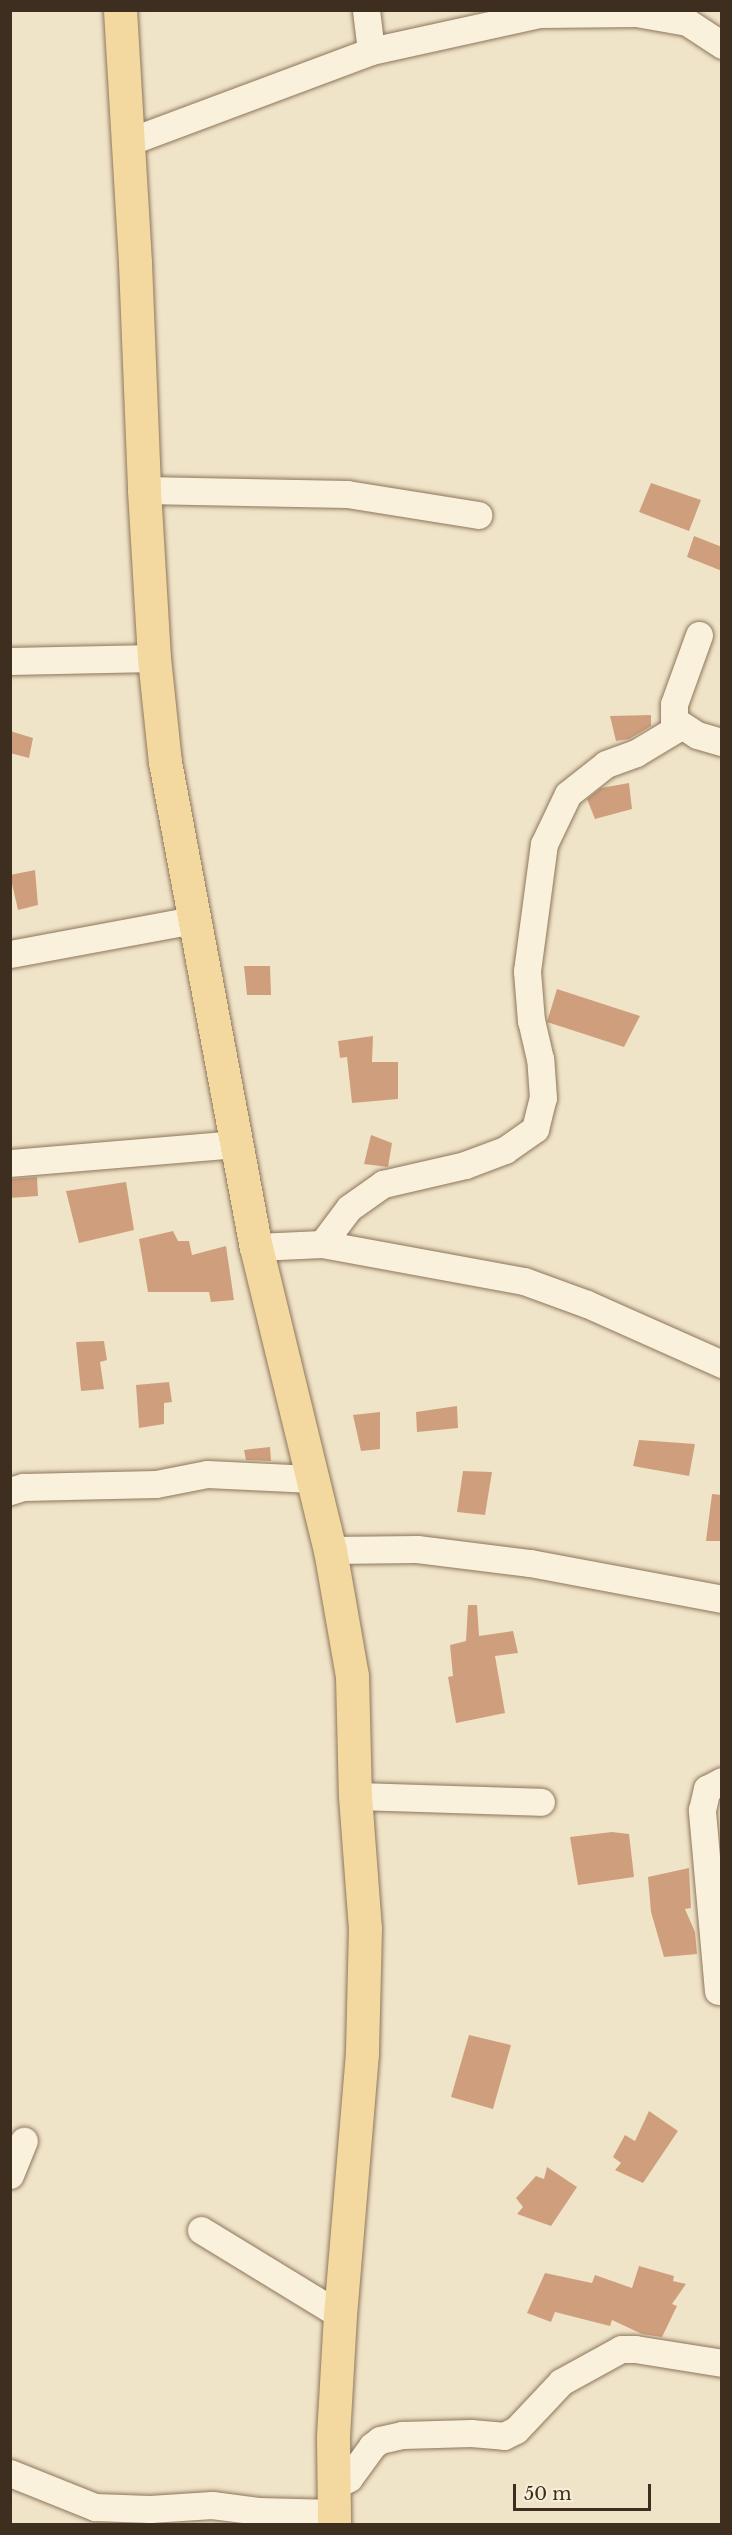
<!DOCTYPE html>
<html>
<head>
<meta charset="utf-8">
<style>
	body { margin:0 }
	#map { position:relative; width:732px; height:2535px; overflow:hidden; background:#f0e4c8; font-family:"Libre Baskerville",serif }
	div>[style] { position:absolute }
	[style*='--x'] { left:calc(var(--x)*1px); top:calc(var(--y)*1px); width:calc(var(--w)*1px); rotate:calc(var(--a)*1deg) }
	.building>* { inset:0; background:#cf9f7d }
	.roads { filter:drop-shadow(0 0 2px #8d765c) drop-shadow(0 0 2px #8d765c) }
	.minor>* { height:27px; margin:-13.5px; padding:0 13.5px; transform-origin:13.5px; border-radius:13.5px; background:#faf1dc }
	.major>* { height:33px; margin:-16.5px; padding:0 16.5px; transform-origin:16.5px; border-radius:16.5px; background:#f3d9a0 }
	span { translate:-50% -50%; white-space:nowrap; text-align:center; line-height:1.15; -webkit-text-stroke:4.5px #f7eed8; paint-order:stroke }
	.frame { position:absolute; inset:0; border:12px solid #3d2e20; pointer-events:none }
	.scale { position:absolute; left:513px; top:2484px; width:138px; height:27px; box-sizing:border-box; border:3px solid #3d2e20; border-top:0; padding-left:8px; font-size:18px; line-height:21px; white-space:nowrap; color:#3d2e20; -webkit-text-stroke:4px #f7eed8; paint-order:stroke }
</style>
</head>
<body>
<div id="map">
	<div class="building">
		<div style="clip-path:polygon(651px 483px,701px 500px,689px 531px,639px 512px)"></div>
		<div style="clip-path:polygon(694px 536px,722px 547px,722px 571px,687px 557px)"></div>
		<div style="clip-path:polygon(651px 715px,651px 726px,629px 739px,616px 741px,610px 716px)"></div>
		<div style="clip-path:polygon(10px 731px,33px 738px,29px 758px,10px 753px)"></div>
		<div style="clip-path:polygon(629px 783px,632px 809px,595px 819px,587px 799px,601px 788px)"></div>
		<div style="clip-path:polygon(35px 870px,38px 905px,18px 910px,10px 875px)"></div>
		<div style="clip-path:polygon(244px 966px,270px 966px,271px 995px,247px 995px)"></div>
		<div style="clip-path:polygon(557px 989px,640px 1016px,624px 1047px,547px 1022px)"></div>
		<div style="clip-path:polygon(373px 1036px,372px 1062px,398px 1062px,398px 1099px,352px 1103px,347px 1057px,340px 1058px,338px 1041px)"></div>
		<div style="clip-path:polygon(371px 1135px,392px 1143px,388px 1167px,364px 1164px)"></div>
		<div style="clip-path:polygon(37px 1177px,38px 1196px,10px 1198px,10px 1179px)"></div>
		<div style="clip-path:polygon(126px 1182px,134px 1230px,79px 1243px,66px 1191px)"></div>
		<div style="clip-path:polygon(173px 1231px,178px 1241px,189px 1241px,192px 1255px,226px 1246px,234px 1300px,211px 1302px,209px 1292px,148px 1292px,139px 1239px)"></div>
		<div style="clip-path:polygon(104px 1341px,107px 1360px,100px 1362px,104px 1389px,81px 1391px,76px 1342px)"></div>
		<div style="clip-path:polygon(169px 1382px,172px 1402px,164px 1403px,164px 1424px,139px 1428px,136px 1385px)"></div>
		<div style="clip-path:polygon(457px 1406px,458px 1428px,417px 1432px,416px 1412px)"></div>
		<div style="clip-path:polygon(380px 1412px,380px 1449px,361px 1451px,353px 1415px)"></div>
		<div style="clip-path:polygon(639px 1440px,695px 1444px,689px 1476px,633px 1466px)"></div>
		<div style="clip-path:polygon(270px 1447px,271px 1461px,246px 1460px,244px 1450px)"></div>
		<div style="clip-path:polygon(463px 1471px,492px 1472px,485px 1515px,457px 1512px)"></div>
		<div style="clip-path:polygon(712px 1494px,722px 1495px,722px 1541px,706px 1541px)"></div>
		<div style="clip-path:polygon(468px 1605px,477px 1605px,479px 1636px,513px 1631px,518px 1653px,495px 1656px,505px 1713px,456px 1723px,448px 1677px,453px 1676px,450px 1645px,466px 1641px)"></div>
		<div style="clip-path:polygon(612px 1832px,629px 1834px,634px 1877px,578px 1885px,570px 1837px)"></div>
		<div style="clip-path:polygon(689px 1868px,691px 1908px,685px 1909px,695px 1932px,697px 1954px,664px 1957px,651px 1912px,648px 1877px)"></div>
		<div style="clip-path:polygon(469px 2035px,511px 2045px,493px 2109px,451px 2097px)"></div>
		<div style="clip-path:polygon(649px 2111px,678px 2131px,643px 2183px,615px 2170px,621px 2163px,613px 2157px,625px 2135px,635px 2141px)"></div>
		<div style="clip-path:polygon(547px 2167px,577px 2187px,551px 2226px,517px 2214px,523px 2207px,516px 2198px,536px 2176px,544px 2179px)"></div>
		<div style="clip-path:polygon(639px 2266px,674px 2276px,673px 2281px,686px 2284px,672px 2304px,677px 2306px,662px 2337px,642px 2334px,612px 2320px,610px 2326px,555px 2312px,551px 2322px,527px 2313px,545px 2273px,592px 2283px,595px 2275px,632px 2288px)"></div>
	</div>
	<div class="roads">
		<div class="minor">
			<div style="--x:366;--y:10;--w:41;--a:83"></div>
			<div style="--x:128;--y:142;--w:259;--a:-20.5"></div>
			<div style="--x:371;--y:51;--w:172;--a:-12.4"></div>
			<div style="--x:539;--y:14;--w:97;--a:-0.6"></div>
			<div style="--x:636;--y:13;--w:52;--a:10"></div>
			<div style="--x:687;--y:22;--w:42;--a:33.3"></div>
			<div style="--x:144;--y:490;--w:203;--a:1.1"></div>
			<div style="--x:347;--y:494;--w:133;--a:9.1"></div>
			<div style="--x:699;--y:635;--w:73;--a:109.9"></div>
			<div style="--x:674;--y:704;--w:16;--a:90"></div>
			<div style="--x:674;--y:720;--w:27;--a:33"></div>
			<div style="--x:697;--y:735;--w:26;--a:16"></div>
			<div style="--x:10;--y:661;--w:144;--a:-1.2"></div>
			<div style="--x:10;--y:954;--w:186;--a:-10.5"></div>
			<div style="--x:10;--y:1163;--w:226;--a:-4.8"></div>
			<div style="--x:322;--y:1244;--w:45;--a:-53.1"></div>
			<div style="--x:349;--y:1208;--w:42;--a:-35.2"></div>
			<div style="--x:383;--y:1184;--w:84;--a:-13"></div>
			<div style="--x:465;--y:1165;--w:43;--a:-20.6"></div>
			<div style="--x:505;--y:1150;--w:37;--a:-35"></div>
			<div style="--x:535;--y:1129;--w:32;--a:-76"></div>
			<div style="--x:543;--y:1098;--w:39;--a:-94"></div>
			<div style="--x:540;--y:1059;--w:39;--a:-103"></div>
			<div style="--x:531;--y:1021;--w:50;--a:-94.6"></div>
			<div style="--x:527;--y:971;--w:128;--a:-82.4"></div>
			<div style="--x:544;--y:844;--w:55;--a:-64.4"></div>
			<div style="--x:568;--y:794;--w:48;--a:-38.3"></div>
			<div style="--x:606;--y:764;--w:32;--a:-20"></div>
			<div style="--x:636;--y:753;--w:52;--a:-31"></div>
			<div style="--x:256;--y:1247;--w:66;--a:-2.6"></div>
			<div style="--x:322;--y:1244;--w:205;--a:10.4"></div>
			<div style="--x:524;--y:1281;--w:67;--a:20.1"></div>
			<div style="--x:587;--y:1304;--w:148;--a:24"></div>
			<div style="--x:10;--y:1491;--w:14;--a:-17"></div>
			<div style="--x:23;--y:1487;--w:133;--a:-1.3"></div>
			<div style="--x:156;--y:1484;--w:52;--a:-11.1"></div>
			<div style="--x:207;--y:1474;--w:105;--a:2.7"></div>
			<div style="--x:330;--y:1550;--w:87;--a:-0.7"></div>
			<div style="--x:417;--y:1549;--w:114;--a:7.1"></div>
			<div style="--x:530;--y:1563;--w:195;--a:10.6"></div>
			<div style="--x:355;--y:1796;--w:186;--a:1.8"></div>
			<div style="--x:718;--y:1991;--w:182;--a:-95.1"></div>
			<div style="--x:702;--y:1810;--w:22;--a:-77"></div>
			<div style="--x:707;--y:1789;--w:17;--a:-28"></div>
			<div style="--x:10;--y:2175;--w:37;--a:-68"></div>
			<div style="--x:201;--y:2230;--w:163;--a:31.4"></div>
			<div style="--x:10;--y:2473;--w:92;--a:21.8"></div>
			<div style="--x:95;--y:2507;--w:55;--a:2.1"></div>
			<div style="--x:150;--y:2509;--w:62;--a:-3.7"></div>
			<div style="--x:212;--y:2505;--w:46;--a:7.4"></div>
			<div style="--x:258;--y:2511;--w:76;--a:1.5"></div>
			<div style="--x:334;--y:2486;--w:17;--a:-28"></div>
			<div style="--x:349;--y:2478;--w:39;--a:-54"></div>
			<div style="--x:372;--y:2446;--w:10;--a:-37"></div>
			<div style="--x:380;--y:2440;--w:23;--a:-13"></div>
			<div style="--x:402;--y:2435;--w:69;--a:-1.7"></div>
			<div style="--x:471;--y:2433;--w:33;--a:5"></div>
			<div style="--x:504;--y:2436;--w:13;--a:-27"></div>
			<div style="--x:516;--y:2430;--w:66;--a:-46.8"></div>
			<div style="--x:561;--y:2382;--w:68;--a:-28.8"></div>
			<div style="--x:621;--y:2349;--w:14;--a:0"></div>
			<div style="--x:635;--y:2349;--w:88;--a:9.1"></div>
		</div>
		<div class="major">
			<div style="--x:120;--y:10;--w:253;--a:86.6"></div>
			<div style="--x:135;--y:263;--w:227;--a:87.7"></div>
			<div style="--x:144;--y:490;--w:168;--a:86.6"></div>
			<div style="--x:154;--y:658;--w:105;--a:84"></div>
			<div style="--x:165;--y:762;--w:493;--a:79.4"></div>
			<div style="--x:256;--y:1247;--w:312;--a:76.3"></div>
			<div style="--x:330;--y:1550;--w:128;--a:80.1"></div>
			<div style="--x:352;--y:1676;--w:120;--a:88.6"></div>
			<div style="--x:355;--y:1796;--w:132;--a:85.7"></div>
			<div style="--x:365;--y:1928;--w:125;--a:91.4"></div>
			<div style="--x:362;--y:2053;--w:263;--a:94.8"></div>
			<div style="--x:340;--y:2315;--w:122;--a:93.3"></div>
			<div style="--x:333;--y:2437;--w:87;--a:89.3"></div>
		</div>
	</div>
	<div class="frame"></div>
	<div class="scale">50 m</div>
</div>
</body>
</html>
